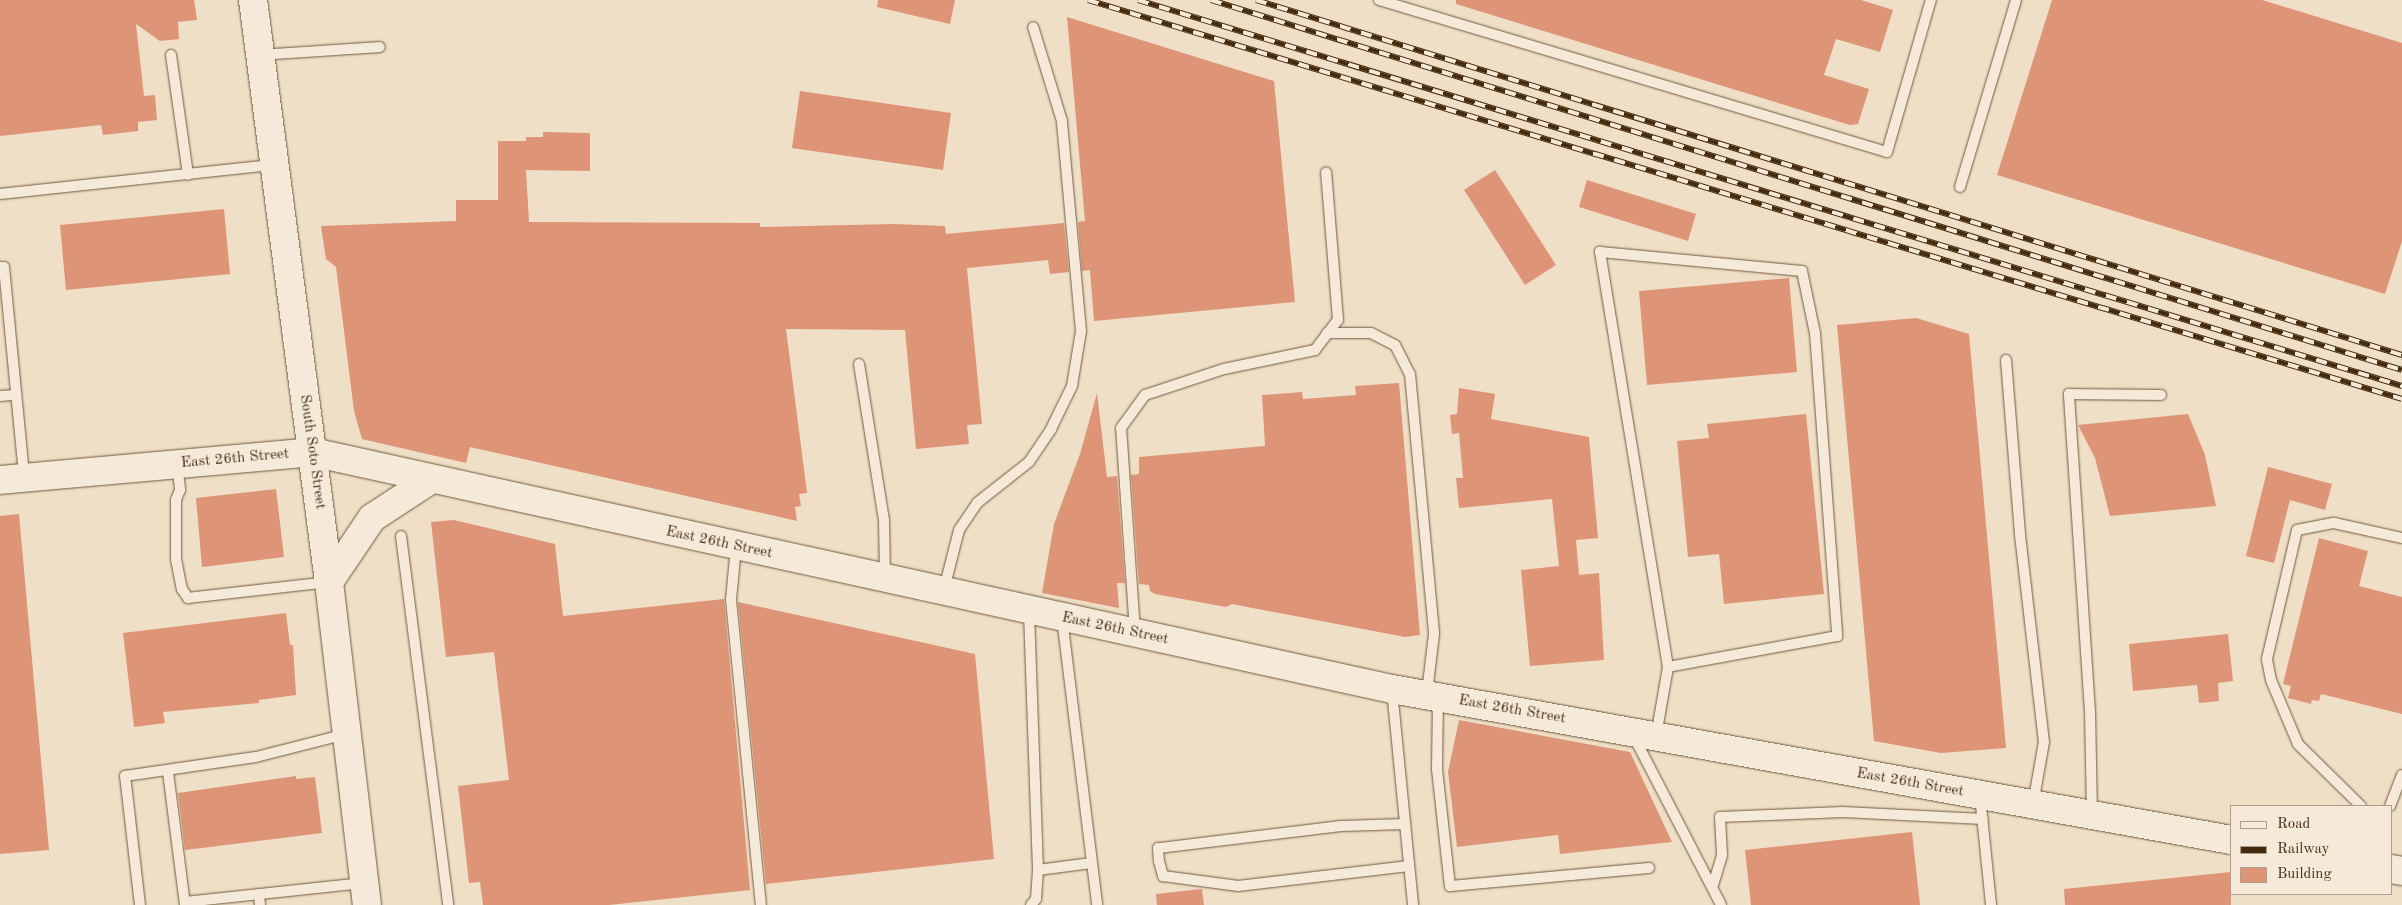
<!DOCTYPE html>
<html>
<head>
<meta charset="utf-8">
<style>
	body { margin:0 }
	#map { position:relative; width:2402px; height:905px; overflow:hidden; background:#efdfc6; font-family:"Old Standard TT",serif }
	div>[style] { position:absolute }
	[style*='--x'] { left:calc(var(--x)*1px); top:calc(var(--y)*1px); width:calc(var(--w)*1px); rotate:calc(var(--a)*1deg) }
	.building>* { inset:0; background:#de9477 }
	.roads { filter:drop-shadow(0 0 1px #70583b) drop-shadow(0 0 1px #70583b) }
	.lane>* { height:10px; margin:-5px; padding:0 5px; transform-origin:5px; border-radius:5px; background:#f5eada }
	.secondary>* { height:28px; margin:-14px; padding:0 14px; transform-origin:14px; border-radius:14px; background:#f5eada }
	.rail>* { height:5.5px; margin-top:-2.75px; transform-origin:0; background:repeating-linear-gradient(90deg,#f5eada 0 11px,#452b0d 0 22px); box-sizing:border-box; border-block:1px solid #452b0d }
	span { translate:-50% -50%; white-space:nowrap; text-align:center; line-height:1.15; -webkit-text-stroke:4px #f5eada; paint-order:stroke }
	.street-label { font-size:15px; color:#452b0d }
	.legend { position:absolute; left:2230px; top:805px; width:162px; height:90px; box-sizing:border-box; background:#f5eada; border:1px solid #af9e88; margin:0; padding:6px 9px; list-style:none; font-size:15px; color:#452b0d }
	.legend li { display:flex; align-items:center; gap:10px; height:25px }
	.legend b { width:25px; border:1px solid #af9e88 }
</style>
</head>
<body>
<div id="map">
	<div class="building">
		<div style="clip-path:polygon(0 0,194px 0,197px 20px,178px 22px,179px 39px,160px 41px,136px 24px,144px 96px,155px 95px,157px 120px,138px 122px,138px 131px,103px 135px,101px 125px,0 136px)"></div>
		<div style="clip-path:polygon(878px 0,955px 0,950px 24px,877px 7px)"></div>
		<div style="clip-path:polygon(1456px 0,1861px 0,1893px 10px,1880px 52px,1836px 39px,1824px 75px,1869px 89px,1858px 124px,1850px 125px,1456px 4px)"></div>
		<div style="clip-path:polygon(2052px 0,2262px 0,2402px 43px,2402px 241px,2385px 294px,1997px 175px)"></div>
		<div style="clip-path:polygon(1067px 17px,1274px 81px,1295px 302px,1094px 321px,1090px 270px,1082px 271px,1078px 222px,1085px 221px)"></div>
		<div style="clip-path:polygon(800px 91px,951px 113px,943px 170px,792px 148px)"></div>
		<div style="clip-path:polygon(543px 132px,590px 133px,590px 171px,526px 170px,529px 222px,760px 223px,760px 227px,894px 224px,945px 226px,946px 234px,1064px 223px,1069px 272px,1050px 274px,1048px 260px,967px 268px,982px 424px,967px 425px,969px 444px,916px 449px,905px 330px,786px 329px,807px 493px,799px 494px,801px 506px,795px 507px,797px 521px,470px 447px,466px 463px,362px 439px,354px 411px,336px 267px,326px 259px,321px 226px,456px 221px,456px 200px,498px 200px,498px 141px,526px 141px,526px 137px,543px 137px)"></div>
		<div style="clip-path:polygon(1495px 170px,1556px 265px,1525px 285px,1464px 190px)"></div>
		<div style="clip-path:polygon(1587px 180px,1696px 214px,1688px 241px,1579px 207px)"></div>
		<div style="clip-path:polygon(224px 209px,230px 274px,66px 290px,60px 225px)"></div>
		<div style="clip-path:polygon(1789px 278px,1797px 372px,1647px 385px,1639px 291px)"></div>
		<div style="clip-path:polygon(1916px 318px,1969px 334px,2006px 748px,1941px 753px,1874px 741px,1837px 325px)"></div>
		<div style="clip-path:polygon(1399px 383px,1420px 635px,1405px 637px,1232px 604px,1226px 607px,1155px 594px,1150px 591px,1149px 585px,1139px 584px,1131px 475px,1139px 474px,1139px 457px,1265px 446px,1262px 395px,1302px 392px,1303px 399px,1356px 395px,1355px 386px)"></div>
		<div style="clip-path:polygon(1459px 388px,1495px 394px,1491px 419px,1589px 437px,1598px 538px,1576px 540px,1579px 575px,1599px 573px,1604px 660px,1530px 666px,1521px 570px,1559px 566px,1552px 499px,1459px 508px,1456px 478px,1463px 478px,1459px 433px,1452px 434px,1450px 415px,1457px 414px)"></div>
		<div style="clip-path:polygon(1097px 393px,1107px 477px,1117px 476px,1125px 583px,1117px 583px,1119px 608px,1042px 593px,1054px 524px,1080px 454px)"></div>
		<div style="clip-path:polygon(1806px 414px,1824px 594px,1724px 604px,1719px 554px,1688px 557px,1677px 441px,1709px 438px,1707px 424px)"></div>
		<div style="clip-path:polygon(2188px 414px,2205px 455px,2216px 506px,2110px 516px,2095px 458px,2078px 425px)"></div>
		<div style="clip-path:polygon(2268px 467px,2332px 484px,2325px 510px,2290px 500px,2274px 563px,2246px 556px)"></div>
		<div style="clip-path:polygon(276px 489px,284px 557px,202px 567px,196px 498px)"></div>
		<div style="clip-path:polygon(19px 514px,49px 850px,0 854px,0 516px)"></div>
		<div style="clip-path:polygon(454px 520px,555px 544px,563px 616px,724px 599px,750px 890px,609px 905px,483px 905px,480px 882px,469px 883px,458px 786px,509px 780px,494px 652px,446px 657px,431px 522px)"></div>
		<div style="clip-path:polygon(2319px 538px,2368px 551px,2359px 586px,2402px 597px,2402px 714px,2321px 694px,2319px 701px,2312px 700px,2311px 704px,2288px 698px,2291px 686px,2283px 684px)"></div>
		<div style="clip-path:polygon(738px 602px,975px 654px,994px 859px,766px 884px)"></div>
		<div style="clip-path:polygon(286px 613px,290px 645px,293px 645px,296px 695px,259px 700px,259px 703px,163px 712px,165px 723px,134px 727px,123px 633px)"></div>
		<div style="clip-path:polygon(2228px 634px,2233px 681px,2218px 683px,2219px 701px,2199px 703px,2197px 685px,2133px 691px,2129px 644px)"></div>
		<div style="clip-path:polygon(1459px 720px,1630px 752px,1672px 842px,1560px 854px,1558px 835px,1457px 847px,1448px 772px)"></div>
		<div style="clip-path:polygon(296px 776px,296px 779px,315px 777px,322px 833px,185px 850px,178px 793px)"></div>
		<div style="clip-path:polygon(1912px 832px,1920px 905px,1751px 905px,1745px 850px)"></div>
		<div style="clip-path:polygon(2231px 872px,2231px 905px,2065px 905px,2064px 889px)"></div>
		<div style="clip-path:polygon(1202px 889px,1204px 905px,1157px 905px,1156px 894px)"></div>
	</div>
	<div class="roads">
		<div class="lane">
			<div style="--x:1379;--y:0;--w:530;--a:16.66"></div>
			<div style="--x:1887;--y:152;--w:158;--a:-73.9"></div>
			<div style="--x:171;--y:55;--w:121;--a:81.9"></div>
			<div style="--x:260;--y:55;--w:120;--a:-3.8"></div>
			<div style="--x:1960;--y:187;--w:195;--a:-73.3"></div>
			<div style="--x:0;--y:194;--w:275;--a:-6.1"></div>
			<div style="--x:0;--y:267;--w:4;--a:0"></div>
			<div style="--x:4;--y:267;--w:210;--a:84.5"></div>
			<div style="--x:1327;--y:333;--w:44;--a:0"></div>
			<div style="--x:1371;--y:333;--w:27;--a:27"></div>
			<div style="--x:1395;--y:345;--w:33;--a:63"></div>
			<div style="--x:1410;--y:374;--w:261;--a:84.7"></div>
			<div style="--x:1434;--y:634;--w:59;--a:96.8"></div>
			<div style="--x:2006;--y:360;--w:176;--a:85.4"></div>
			<div style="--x:2020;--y:535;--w:208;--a:83.4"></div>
			<div style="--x:2044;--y:742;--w:63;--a:100.1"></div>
			<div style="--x:859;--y:364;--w:158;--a:80.9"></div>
			<div style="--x:884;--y:520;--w:55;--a:89"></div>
			<div style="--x:0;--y:396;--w:16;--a:-4"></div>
			<div style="--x:177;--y:464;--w:26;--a:83"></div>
			<div style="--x:180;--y:490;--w:11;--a:112"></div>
			<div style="--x:176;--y:500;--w:59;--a:90"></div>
			<div style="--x:176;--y:559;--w:31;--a:79"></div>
			<div style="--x:182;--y:589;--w:11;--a:56"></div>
			<div style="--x:188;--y:598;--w:141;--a:-6.5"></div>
			<div style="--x:401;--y:536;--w:372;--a:82.7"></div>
			<div style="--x:736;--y:547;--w:53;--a:95.4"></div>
			<div style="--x:731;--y:600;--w:306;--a:84.4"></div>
			<div style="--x:944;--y:589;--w:61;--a:-75.7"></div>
			<div style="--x:959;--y:530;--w:32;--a:-56"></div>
			<div style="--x:977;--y:503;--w:66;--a:-38.3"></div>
			<div style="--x:1029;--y:462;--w:40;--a:-56"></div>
			<div style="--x:1051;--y:429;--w:48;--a:-64"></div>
			<div style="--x:1072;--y:386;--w:56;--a:-80.7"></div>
			<div style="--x:1081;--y:331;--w:211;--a:-95.2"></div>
			<div style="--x:1062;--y:121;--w:98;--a:-107.1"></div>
			<div style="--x:1029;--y:612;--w:258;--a:88"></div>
			<div style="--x:1062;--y:618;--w:289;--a:83"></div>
			<div style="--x:1135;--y:632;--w:204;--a:-93.9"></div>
			<div style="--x:1121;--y:428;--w:41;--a:-54"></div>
			<div style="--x:1145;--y:395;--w:83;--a:-18.2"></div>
			<div style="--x:1224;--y:369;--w:93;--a:-11.8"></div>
			<div style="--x:1315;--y:350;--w:38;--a:-53"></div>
			<div style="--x:1338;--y:320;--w:148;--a:-94.6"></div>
			<div style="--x:1392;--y:690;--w:216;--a:84.4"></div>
			<div style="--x:1438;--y:698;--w:71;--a:90.8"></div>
			<div style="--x:1437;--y:769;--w:118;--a:83.7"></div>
			<div style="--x:1450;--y:886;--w:200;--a:-5.2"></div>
			<div style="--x:1656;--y:736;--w:70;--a:-80.1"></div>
			<div style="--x:1668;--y:667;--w:421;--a:-99.3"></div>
			<div style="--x:1600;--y:252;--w:203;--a:5.4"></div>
			<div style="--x:1802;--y:271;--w:63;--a:78.2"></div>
			<div style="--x:1815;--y:333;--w:304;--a:85.8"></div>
			<div style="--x:1837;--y:636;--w:172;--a:169.6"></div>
			<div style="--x:1634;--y:737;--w:189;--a:62.6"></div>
			<div style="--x:168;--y:772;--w:134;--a:82.7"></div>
			<div style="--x:1980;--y:796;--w:110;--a:84.2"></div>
			<div style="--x:2361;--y:806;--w:88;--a:-135.5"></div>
			<div style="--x:2298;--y:744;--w:69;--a:-112.9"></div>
			<div style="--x:2271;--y:680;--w:21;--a:-101"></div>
			<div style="--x:2267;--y:659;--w:132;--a:-76.9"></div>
			<div style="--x:2297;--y:530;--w:38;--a:-11"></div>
			<div style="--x:2334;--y:523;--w:70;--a:12.4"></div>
			<div style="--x:2390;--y:806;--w:33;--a:-69"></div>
			<div style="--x:2092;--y:814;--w:102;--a:-91.1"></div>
			<div style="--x:2090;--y:712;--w:319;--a:-93.8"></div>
			<div style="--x:2069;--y:394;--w:92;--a:0.6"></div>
			<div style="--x:1405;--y:824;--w:64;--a:178.2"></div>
			<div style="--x:1341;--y:826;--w:184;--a:173.1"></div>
			<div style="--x:1158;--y:848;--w:13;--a:86"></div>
			<div style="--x:1159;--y:861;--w:16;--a:75"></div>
			<div style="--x:1163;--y:876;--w:76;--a:7.6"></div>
			<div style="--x:1238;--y:886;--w:172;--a:-6.7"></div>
			<div style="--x:1713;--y:885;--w:31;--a:-73"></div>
			<div style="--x:1722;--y:855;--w:38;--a:-93"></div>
			<div style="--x:1720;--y:817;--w:123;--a:-2.3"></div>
			<div style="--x:1843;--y:812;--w:140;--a:2.9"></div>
			<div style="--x:259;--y:894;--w:11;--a:85"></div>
			<div style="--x:185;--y:902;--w:179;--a:-6.1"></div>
			<div style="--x:140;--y:905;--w:130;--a:-96.6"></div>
			<div style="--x:125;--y:776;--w:132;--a:-8.3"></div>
			<div style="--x:256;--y:757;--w:93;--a:-14.3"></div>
			<div style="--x:1031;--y:905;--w:8;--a:-50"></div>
			<div style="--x:1036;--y:899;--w:29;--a:-86"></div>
			<div style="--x:1038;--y:870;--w:54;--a:-7.4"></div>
		</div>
		<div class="secondary">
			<div style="--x:253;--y:0;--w:587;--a:82.56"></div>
			<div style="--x:329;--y:582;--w:325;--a:83.3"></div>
			<div style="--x:0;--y:480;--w:313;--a:-5.1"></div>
			<div style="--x:312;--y:452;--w:1106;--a:12.38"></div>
			<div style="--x:1392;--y:689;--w:852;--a:10.2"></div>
			<div style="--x:329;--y:582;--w:77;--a:-56.1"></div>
			<div style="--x:372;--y:518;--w:69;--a:-33.2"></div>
			<div style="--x:2391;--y:869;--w:11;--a:10"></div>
		</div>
	</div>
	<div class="rail">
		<div style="--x:1088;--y:0;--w:1373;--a:16.89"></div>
		<div style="--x:1138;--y:0;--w:1322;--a:16.98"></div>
		<div style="--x:1211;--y:0;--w:1247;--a:17.26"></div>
		<div style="--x:1256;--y:0;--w:1200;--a:17.21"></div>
	</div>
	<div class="street-label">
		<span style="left:312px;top:452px;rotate:82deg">South Soto Street</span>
		<span style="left:235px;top:459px;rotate:-5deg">East 26th Street</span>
		<span style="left:719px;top:543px;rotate:12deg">East 26th Street</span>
		<span style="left:1115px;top:629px;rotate:12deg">East 26th Street</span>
		<span style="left:1512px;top:710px;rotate:10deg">East 26th Street</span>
		<span style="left:1910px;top:783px;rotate:10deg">East 26th Street</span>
	</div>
	<ul class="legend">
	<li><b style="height:6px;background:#f5eada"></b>Road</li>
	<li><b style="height:6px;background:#452b0d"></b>Railway</li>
	<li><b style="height:14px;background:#de9477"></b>Building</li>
	</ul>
</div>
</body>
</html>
